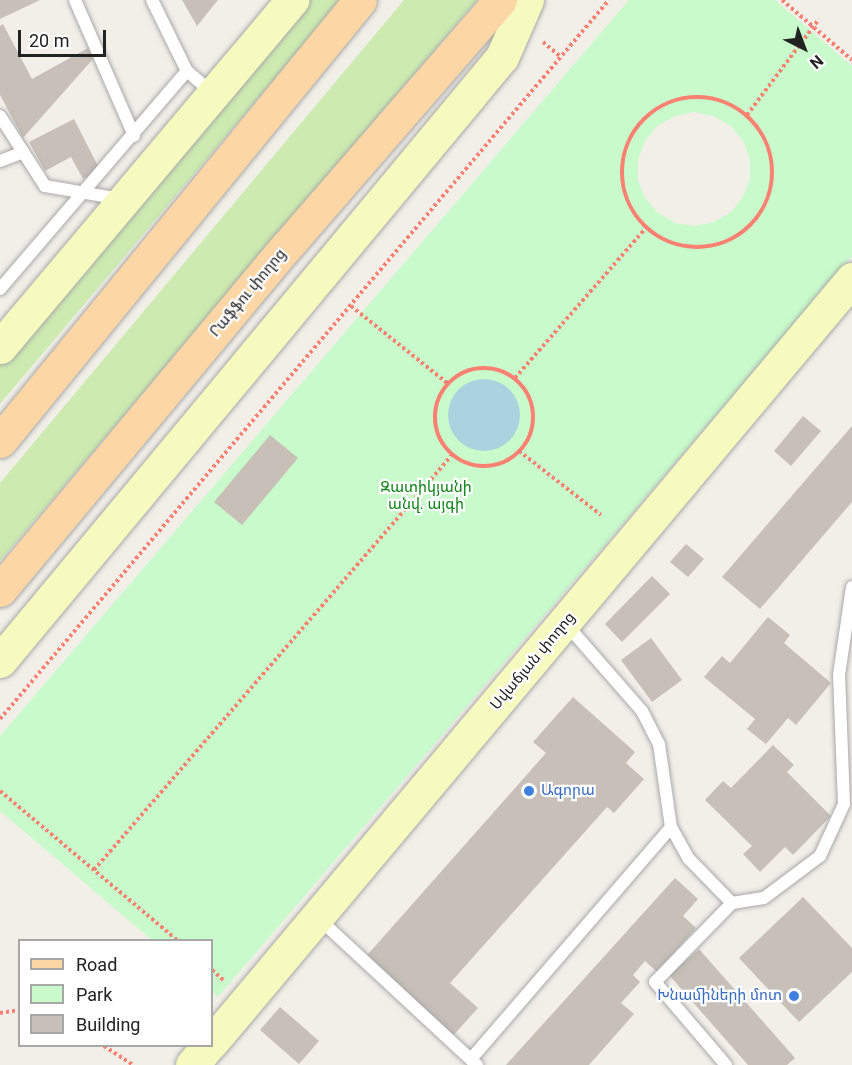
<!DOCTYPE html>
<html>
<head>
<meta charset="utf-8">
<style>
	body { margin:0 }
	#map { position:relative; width:852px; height:1065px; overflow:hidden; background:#f2efe9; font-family:Roboto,"Noto Sans Armenian",sans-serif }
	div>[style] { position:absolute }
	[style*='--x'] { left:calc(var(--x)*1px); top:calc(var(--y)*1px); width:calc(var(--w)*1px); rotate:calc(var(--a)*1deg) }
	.grass>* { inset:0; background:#cdebb0 }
	.park>* { inset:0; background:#c8facc }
	.water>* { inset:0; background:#aad3df }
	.round { border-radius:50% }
	.building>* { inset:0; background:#c7bfb8 }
	.path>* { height:4px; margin-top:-2px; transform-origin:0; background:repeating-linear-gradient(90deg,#fa8072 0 3px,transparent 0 6px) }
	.path>.ring { margin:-2px; padding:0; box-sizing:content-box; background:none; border:4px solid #fa8072; border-radius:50% }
	.roads { filter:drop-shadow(0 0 2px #a9a9a9) drop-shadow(0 0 2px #a9a9a9) }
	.lane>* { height:12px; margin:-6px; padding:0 6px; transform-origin:6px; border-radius:6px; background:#fff }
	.secondary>* { height:33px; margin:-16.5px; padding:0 16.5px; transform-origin:16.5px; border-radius:16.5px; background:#f7fabf }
	.primary>* { height:33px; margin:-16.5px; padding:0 16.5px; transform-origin:16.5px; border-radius:16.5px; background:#fcd6a4 }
	.dots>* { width:16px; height:16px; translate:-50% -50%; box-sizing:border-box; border:3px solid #fff; border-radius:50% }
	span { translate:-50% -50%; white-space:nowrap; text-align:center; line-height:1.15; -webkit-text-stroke:4.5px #fff; paint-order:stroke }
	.street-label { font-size:15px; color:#222 }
	.park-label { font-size:15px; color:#0c8416 }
	.shop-label { font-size:15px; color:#366cbe }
	.left { translate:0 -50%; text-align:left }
	.right { translate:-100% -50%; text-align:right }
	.legend { position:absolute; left:18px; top:939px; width:195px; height:108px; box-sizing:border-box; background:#fff; border:2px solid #a7a7a7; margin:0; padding:8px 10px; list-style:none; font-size:18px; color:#222 }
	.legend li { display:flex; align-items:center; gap:12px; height:30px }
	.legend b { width:30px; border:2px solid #a7a7a7 }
	.north { position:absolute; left:774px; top:18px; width:60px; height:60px; -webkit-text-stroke:4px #fff; paint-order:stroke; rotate:138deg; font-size:16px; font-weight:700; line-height:24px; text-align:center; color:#222 }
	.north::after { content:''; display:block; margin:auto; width:21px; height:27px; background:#222; clip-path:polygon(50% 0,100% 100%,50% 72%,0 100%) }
	.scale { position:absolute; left:18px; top:30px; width:88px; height:27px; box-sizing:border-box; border:3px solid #222; border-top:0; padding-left:8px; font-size:18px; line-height:21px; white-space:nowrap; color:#222; -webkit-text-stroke:4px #fff; paint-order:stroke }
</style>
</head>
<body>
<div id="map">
	<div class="grass">
		<div style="clip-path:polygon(307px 0,341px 0,0 404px,0 364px)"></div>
		<div style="clip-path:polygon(404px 0,477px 0,0 561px,0 483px)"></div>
	</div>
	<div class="park">
		<div style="clip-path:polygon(evenodd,629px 0,775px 0,852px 66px,852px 256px,218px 997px,212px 991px,212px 940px,152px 940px,0 811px,0 736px,629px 0,694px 112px,713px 116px,731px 126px,743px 141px,750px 159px,750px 179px,743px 197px,731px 212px,714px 222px,694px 226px,675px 223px,658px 213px,645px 198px,638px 180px,638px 160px,645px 141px,657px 126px,675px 116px,694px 112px)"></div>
	</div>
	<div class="water">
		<div class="round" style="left:448px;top:379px;width:72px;height:72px"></div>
	</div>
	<div class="building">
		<div style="clip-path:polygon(0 0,40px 0,0 19px)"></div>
		<div style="clip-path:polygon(182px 0,218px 0,197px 26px)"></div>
		<div style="clip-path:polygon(3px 24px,32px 79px,88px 48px,93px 59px,23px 138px,0 95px,0 26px)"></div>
		<div style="clip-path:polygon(74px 119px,100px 170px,83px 179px,71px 157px,45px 171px,29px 142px)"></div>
		<div style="clip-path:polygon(803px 416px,821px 431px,791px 466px,774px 451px)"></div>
		<div style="clip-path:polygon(852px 426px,852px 502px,760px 609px,722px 577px)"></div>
		<div style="clip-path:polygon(270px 435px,298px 458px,242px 525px,214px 502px)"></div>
		<div style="clip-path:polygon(686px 544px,704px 559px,688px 577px,670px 562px)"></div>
		<div style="clip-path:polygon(652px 576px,670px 594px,622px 642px,605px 624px)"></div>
		<div style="clip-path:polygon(768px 617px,790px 635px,784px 643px,831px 683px,796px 725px,788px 718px,766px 744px,747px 729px,755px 719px,704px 677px,722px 656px,730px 663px)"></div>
		<div style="clip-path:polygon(651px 638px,682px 680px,652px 702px,621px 660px)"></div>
		<div style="clip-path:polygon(573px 697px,635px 752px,626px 763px,644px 779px,614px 813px,607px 807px,450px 983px,478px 1008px,450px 1039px,362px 961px,546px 753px,533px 742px)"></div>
		<div style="clip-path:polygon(773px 745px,794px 765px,787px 772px,831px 816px,793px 855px,785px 847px,760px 872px,743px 854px,752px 846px,705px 800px,723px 781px,731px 788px)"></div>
		<div style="clip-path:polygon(675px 878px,698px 899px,683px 916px,696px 928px,657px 972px,645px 961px,633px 975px,640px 982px,621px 1003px,634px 1014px,589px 1065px,506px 1065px)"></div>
		<div style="clip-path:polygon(803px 897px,852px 948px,852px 972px,799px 1022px,739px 958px)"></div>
		<div style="clip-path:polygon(699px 949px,795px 1058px,787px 1065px,748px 1065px,669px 975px)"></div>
		<div style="clip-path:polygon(280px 1007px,319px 1041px,299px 1064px,260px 1030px)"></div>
	</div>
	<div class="path">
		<div style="--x:782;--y:0;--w:92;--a:40.6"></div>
		<div style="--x:543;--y:42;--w:23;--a:40"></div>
		<div class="ring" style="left:622px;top:97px;width:146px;height:146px"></div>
		<div style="--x:747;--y:115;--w:120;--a:-53.1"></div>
		<div style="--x:351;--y:306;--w:123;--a:38.7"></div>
		<div class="ring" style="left:435px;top:368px;width:94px;height:94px"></div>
		<div style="--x:515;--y:378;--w:199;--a:-48.9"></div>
		<div style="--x:519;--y:451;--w:104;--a:38"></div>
		<div style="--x:0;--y:719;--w:942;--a:-49.74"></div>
		<div style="--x:0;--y:791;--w:231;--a:40.1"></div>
		<div style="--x:94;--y:870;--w:548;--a:-49.22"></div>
		<div style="--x:212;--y:970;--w:15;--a:42"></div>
		<div style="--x:0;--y:1013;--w:20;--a:-9"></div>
		<div style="--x:104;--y:1046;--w:35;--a:33"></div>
	</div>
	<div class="roads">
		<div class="lane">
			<div style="--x:75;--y:0;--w:148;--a:66.5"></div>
			<div style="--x:152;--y:0;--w:79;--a:63.8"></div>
			<div style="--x:187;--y:71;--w:33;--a:41"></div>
			<div style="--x:0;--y:116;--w:83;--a:57.3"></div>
			<div style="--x:45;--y:186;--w:76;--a:9.8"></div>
			<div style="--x:0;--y:161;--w:25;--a:-21"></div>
			<div style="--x:0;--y:289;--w:287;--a:-49.4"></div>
			<div style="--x:566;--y:624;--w:116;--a:48.9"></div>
			<div style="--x:642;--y:711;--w:37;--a:63"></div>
			<div style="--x:659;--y:744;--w:84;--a:81.8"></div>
			<div style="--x:671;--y:827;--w:37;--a:61"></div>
			<div style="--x:689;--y:859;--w:62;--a:45.7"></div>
			<div style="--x:732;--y:903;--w:32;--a:-9"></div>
			<div style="--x:764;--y:898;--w:70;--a:-36.9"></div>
			<div style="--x:820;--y:856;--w:57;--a:-65.2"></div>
			<div style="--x:844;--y:804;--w:129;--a:-92.2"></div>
			<div style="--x:839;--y:675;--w:89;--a:-81.6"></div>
			<div style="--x:318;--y:918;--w:217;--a:42.8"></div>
			<div style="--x:471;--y:1059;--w:306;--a:-49.2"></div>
			<div style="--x:726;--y:1065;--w:109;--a:-130.5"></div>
			<div style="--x:655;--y:982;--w:110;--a:-45.7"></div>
		</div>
		<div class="secondary">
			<div style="--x:0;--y:347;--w:454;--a:-49.9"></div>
			<div style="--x:0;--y:661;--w:785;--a:-50.27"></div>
			<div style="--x:502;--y:57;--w:62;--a:-66.3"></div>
			<div style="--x:212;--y:1042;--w:996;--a:-50.01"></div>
			<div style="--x:192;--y:1065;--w:25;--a:-50"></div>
		</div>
		<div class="primary">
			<div style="--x:0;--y:441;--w:569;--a:-50.77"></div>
			<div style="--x:0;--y:590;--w:448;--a:-50.2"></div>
			<div style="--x:287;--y:246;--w:325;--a:-49.1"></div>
		</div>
	</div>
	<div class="dots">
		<div style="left:529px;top:791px;background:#3f7fe0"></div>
		<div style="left:794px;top:996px;background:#3f7fe0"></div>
	</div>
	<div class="street-label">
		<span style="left:248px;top:293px;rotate:-50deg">Րաֆֆու փողոց</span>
		<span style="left:533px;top:661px;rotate:-50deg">Սվաճյան փողոց</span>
	</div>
	<div class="park-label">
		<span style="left:426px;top:496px">Զատիկյանի<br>անվ. այգի</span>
	</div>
	<div class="shop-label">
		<span class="left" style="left:541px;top:791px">Ագորա</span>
		<span class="right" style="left:782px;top:996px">Խնամիների մոտ</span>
	</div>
	<ul class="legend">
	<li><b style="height:8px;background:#fcd6a4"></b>Road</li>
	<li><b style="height:16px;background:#c8facc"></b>Park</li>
	<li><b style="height:16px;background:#c7bfb8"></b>Building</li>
	</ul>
	<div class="north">N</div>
	<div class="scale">20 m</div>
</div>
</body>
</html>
